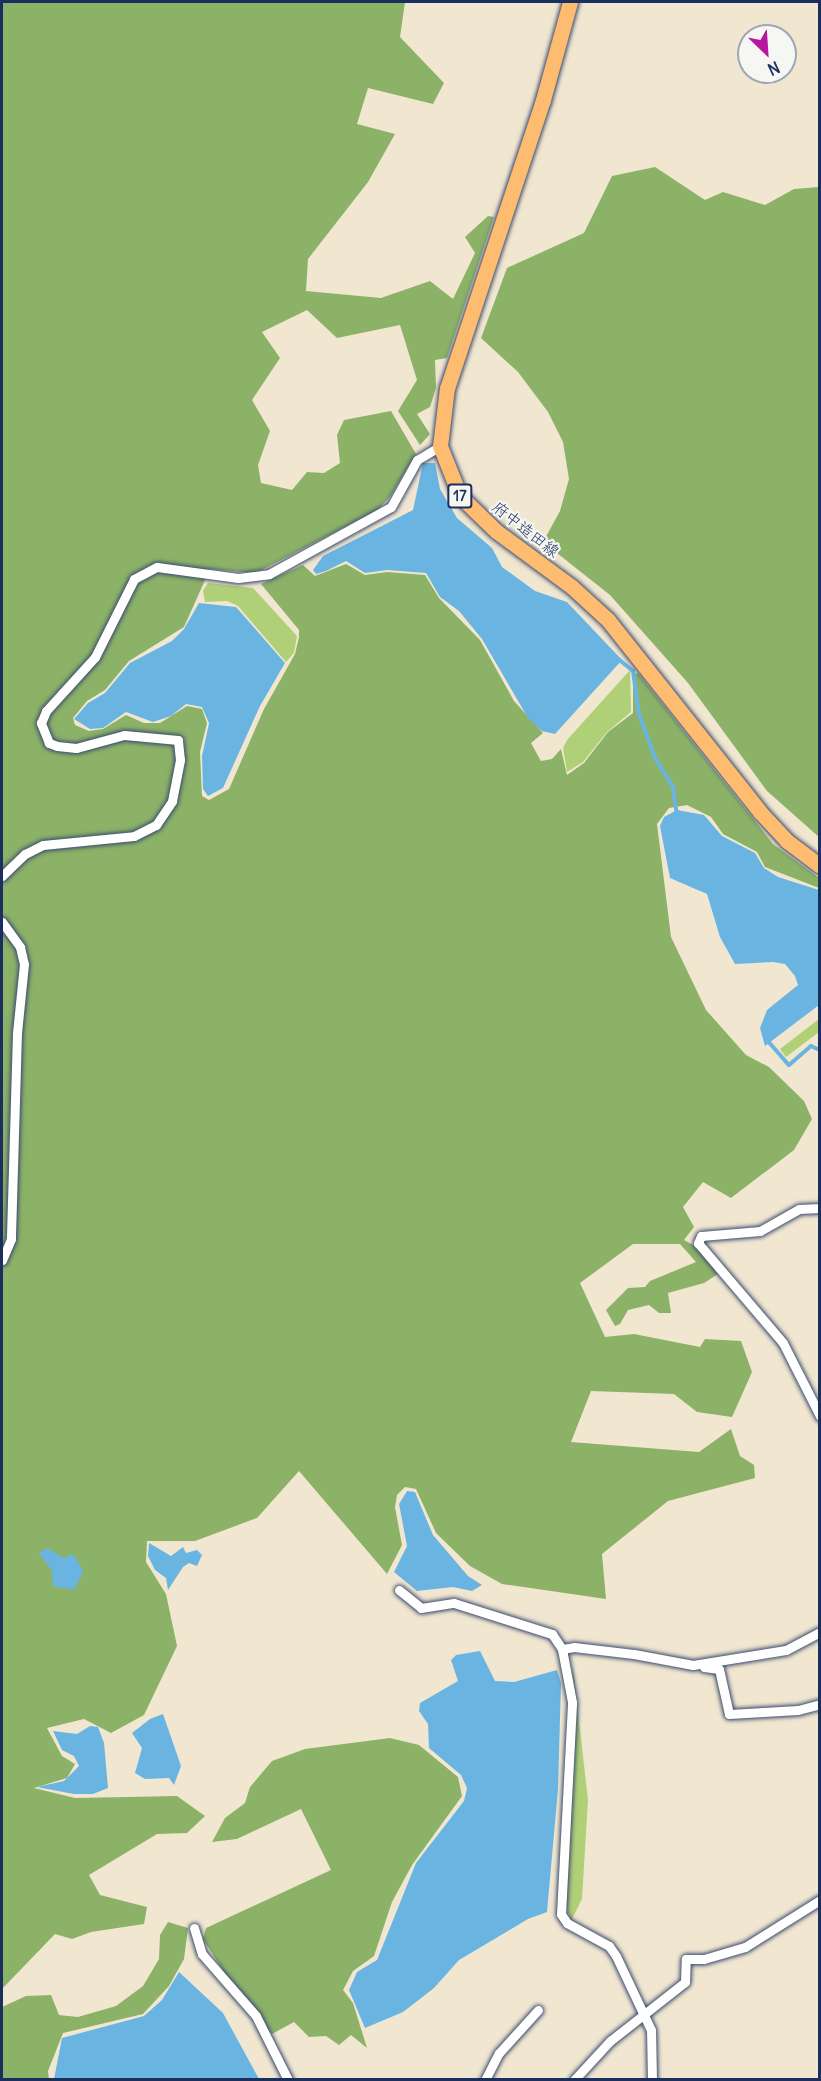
<!DOCTYPE html>
<html>
<head>
<meta charset="utf-8">
<style>
	body { margin:0 }
	#map { position:relative; width:821px; height:2081px; overflow:hidden; background:#f1e7d1; font-family:Delius,"Klee One",sans-serif }
	div>[style] { position:absolute }
	[style*='--x'] { left:calc(var(--x)*1px); top:calc(var(--y)*1px); width:calc(var(--w)*1px); rotate:calc(var(--a)*1deg) }
	.green>* { inset:0; background:#b0d078 }
	.forest>* { inset:0; background:#8cb268 }
	.water>* { inset:0; background:#6ab4e2 }
	.stream>* { height:4px; margin:-2px; padding:0 2px; transform-origin:2px; border-radius:2px; background:#6ab4e2 }
	.roads { filter:drop-shadow(0 0 2px #3b4b6f) drop-shadow(0 0 2px #3b4b6f) }
	.minor>* { height:9px; margin:-4.5px; padding:0 4.5px; transform-origin:4.5px; border-radius:4.5px; background:#fff }
	.primary>* { height:15px; margin:-7.5px; padding:0 7.5px; transform-origin:7.5px; border-radius:7.5px; background:#fdbc6f }
	span { translate:-50% -50%; white-space:nowrap; text-align:center; line-height:1.15; -webkit-text-stroke:4.5px #f6f6f2; paint-order:stroke }
	.shield-label span { padding:2px 4px; background:#f6f6f2; border:2px solid; border-radius:4px; -webkit-text-stroke-width:0 }
	.shield-label { font-size:15px; color:#1b2f5e; font-weight:700 }
	.street-label { font-size:16px; color:#1b2f5e }
	.frame { position:absolute; inset:0; border:3px solid #1b2f5e; pointer-events:none }
	.north { position:absolute; left:737px; top:24px; width:60px; height:60px; box-sizing:border-box; background:#f6f6f2; border:2px solid #9ea6b7; border-radius:50%; rotate:155deg; font-size:16px; font-weight:700; line-height:24px; text-align:center; color:#1b2f5e }
	.north::after { content:''; display:block; margin:auto; width:21px; height:27px; background:#b5179e; clip-path:polygon(50% 0,100% 100%,50% 72%,0 100%) }
</style>
</head>
<body>
<div id="map">
	<div class="green">
		<div style="clip-path:polygon(208px 583px,253px 588px,297px 636px,294px 653px,286px 662px,238px 606px,227px 601px,205px 602px,203px 591px)"></div>
		<div style="clip-path:polygon(630px 670px,631px 712px,607px 732px,583px 762px,567px 772px,563px 748px,567px 740px)"></div>
		<div style="clip-path:polygon(819px 1019px,819px 1032px,786px 1057px,780px 1049px)"></div>
		<div style="clip-path:polygon(573px 1667px,588px 1800px,582px 1899px,571px 1921px,565px 1903px)"></div>
	</div>
	<div class="forest">
		<div style="clip-path:polygon(2px 2px,405px 2px,400px 37px,444px 83px,433px 104px,368px 88px,357px 124px,395px 134px,368px 182px,308px 259px,306px 291px,381px 298px,430px 281px,453px 299px,475px 253px,465px 237px,488px 216px,494px 217px,447px 358px,435px 360px,436px 388px,430px 407px,417px 414px,430px 434px,420px 445px,398px 411px,417px 380px,400px 325px,337px 338px,307px 310px,262px 332px,280px 358px,252px 400px,270px 431px,258px 465px,261px 483px,292px 490px,307px 472px,324px 473px,340px 463px,337px 435px,344px 420px,391px 411px,416px 454px,390px 497px,377px 510px,256px 573px,210px 569px,184px 627px,129px 661px,105px 690px,87px 701px,73px 718px,75px 725px,89px 731px,103px 729px,126px 715px,144px 723px,160px 723px,187px 706px,202px 709px,207px 723px,200px 752px,202px 796px,209px 800px,229px 789px,264px 709px,295px 654px,299px 637px,299px 630px,261px 584px,303px 565px,315px 576px,346px 564px,365px 575px,387px 572px,425px 575px,439px 598px,480px 640px,514px 701px,543px 733px,531px 743px,541px 761px,552px 759px,561px 749px,567px 775px,584px 763px,608px 732px,633px 713px,633px 674px,638px 673px,773px 844px,819px 878px,819px 888px,765px 867px,757px 852px,723px 834px,711px 817px,687px 805px,669px 808px,657px 824px,671px 937px,706px 1010px,746px 1055px,769px 1067px,804px 1101px,812px 1119px,794px 1150px,731px 1198px,703px 1182px,683px 1207px,694px 1227px,684px 1240px,697px 1247px,718px 1274px,704px 1283px,668px 1293px,671px 1313px,659px 1313px,649px 1305px,628px 1310px,620px 1324px,615px 1326px,606px 1310px,628px 1288px,645px 1287px,650px 1281px,696px 1262px,680px 1244px,633px 1244px,580px 1283px,605px 1337px,634px 1334px,700px 1347px,705px 1339px,741px 1341px,752px 1372px,732px 1417px,697px 1412px,674px 1394px,591px 1391px,571px 1442px,699px 1452px,731px 1429px,740px 1456px,754px 1465px,755px 1478px,668px 1501px,602px 1554px,606px 1599px,502px 1584px,470px 1566px,436px 1533px,416px 1489px,405px 1487px,397px 1495px,395px 1507px,402px 1545px,387px 1574px,299px 1471px,257px 1518px,195px 1541px,147px 1541px,146px 1562px,166px 1594px,177px 1646px,144px 1715px,111px 1733px,84px 1719px,47px 1728px,62px 1756px,75px 1764px,67px 1778px,34px 1788px,75px 1798px,177px 1796px,205px 1816px,187px 1833px,157px 1834px,89px 1875px,100px 1895px,147px 1907px,144px 1924px,91px 1932px,72px 1939px,55px 1934px,2px 1989px)"></div>
		<div style="clip-path:polygon(655px 167px,705px 200px,723px 192px,765px 205px,794px 189px,819px 187px,819px 837px,767px 791px,688px 683px,610px 595px,543px 542px,560px 511px,569px 479px,563px 442px,548px 412px,518px 372px,481px 338px,507px 268px,584px 233px,612px 176px)"></div>
		<div style="clip-path:polygon(390px 1738px,419px 1745px,458px 1777px,462px 1796px,412px 1865px,392px 1902px,374px 1956px,353px 1971px,343px 1990px,353px 2003px,367px 2048px,351px 2035px,339px 2045px,326px 2036px,309px 2037px,294px 2022px,272px 2034px,229px 1980px,203px 1939px,206px 1928px,331px 1870px,301px 1809px,237px 1839px,212px 1842px,225px 1818px,245px 1803px,250px 1787px,272px 1761px,305px 1749px)"></div>
		<div style="clip-path:polygon(168px 1922px,188px 1928px,184px 1959px,169px 1986px,143px 2014px,63px 2033px,48px 2071px,49px 2079px,2px 2079px,2px 2007px,26px 1996px,51px 1995px,59px 2015px,78px 2017px,116px 2006px,143px 1986px,159px 1959px,160px 1935px)"></div>
	</div>
	<div class="water">
		<div style="clip-path:polygon(423px 463px,435px 463px,440px 489px,457px 518px,492px 548px,502px 567px,535px 591px,567px 602px,622px 660px,555px 734px,542px 731px,528px 718px,482px 639px,459px 611px,440px 597px,426px 573px,387px 570px,365px 573px,346px 561px,326px 571px,316px 574px,313px 570px,323px 556px,413px 510px)"></div>
		<div style="clip-path:polygon(199px 603px,236px 607px,285px 663px,260px 706px,223px 788px,208px 796px,203px 789px,202px 756px,209px 723px,202px 707px,186px 704px,171px 716px,153px 722px,126px 712px,103px 728px,90px 729px,74px 719px,88px 703px,105px 693px,130px 663px,172px 641px,184px 629px)"></div>
		<div style="clip-path:polygon(677px 810px,704px 815px,722px 836px,755px 853px,764px 868px,778px 877px,819px 890px,819px 1005px,765px 1046px,760px 1028px,767px 1010px,798px 985px,795px 976px,785px 964px,773px 962px,735px 964px,720px 937px,707px 894px,670px 878px,660px 826px,664px 817px)"></div>
		<div style="clip-path:polygon(407px 1491px,415px 1492px,433px 1535px,468px 1576px,482px 1585px,472px 1591px,453px 1587px,417px 1591px,394px 1572px,407px 1546px,399px 1504px)"></div>
		<div style="clip-path:polygon(149px 1543px,171px 1556px,183px 1547px,186px 1553px,197px 1550px,202px 1555px,197px 1566px,189px 1563px,183px 1567px,168px 1590px,166px 1578px,155px 1570px,148px 1556px)"></div>
		<div style="clip-path:polygon(47px 1548px,64px 1558px,73px 1554px,79px 1563px,83px 1572px,74px 1590px,53px 1586px,52px 1571px,39px 1553px)"></div>
		<div style="clip-path:polygon(480px 1651px,495px 1681px,514px 1682px,557px 1670px,561px 1683px,558px 1789px,547px 1912px,528px 1919px,459px 1960px,434px 1988px,403px 2012px,365px 2028px,349px 1990px,357px 1972px,377px 1960px,416px 1863px,464px 1801px,467px 1788px,461px 1775px,429px 1748px,428px 1724px,419px 1711px,420px 1703px,458px 1681px,451px 1660px,456px 1655px)"></div>
		<div style="clip-path:polygon(163px 1714px,181px 1766px,174px 1785px,169px 1778px,145px 1779px,135px 1773px,142px 1748px,132px 1733px,150px 1719px)"></div>
		<div style="clip-path:polygon(90px 1726px,98px 1727px,104px 1743px,108px 1788px,93px 1794px,74px 1794px,37px 1787px,64px 1781px,79px 1766px,74px 1756px,62px 1750px,53px 1731px,77px 1734px)"></div>
		<div style="clip-path:polygon(179px 1972px,223px 2013px,259px 2079px,54px 2079px,62px 2038px,144px 2016px,162px 2000px)"></div>
	</div>
	<div class="stream">
		<div style="--x:617;--y:658;--w:21;--a:39"></div>
		<div style="--x:633;--y:671;--w:43;--a:82.1"></div>
		<div style="--x:639;--y:714;--w:47;--a:70"></div>
		<div style="--x:655;--y:758;--w:34;--a:58"></div>
		<div style="--x:673;--y:787;--w:27;--a:82"></div>
		<div style="--x:767;--y:1040;--w:33;--a:49"></div>
		<div style="--x:789;--y:1065;--w:29;--a:-41"></div>
		<div style="--x:811;--y:1046;--w:10;--a:24"></div>
	</div>
	<div class="roads">
		<div class="minor">
			<div style="--x:2;--y:876;--w:32;--a:-44"></div>
			<div style="--x:25;--y:854;--w:20;--a:-27"></div>
			<div style="--x:43;--y:845;--w:91;--a:-5.6"></div>
			<div style="--x:134;--y:836;--w:25;--a:-27"></div>
			<div style="--x:156;--y:825;--w:29;--a:-56"></div>
			<div style="--x:172;--y:801;--w:42;--a:-79"></div>
			<div style="--x:180;--y:760;--w:20;--a:-96"></div>
			<div style="--x:178;--y:740;--w:54;--a:-174.7"></div>
			<div style="--x:124;--y:735;--w:50;--a:164.8"></div>
			<div style="--x:76;--y:748;--w:19;--a:-174"></div>
			<div style="--x:57;--y:746;--w:9;--a:-159"></div>
			<div style="--x:49;--y:743;--w:22;--a:-112"></div>
			<div style="--x:41;--y:723;--w:13;--a:-67"></div>
			<div style="--x:46;--y:711;--w:73;--a:-47.8"></div>
			<div style="--x:95;--y:657;--w:87;--a:-63.4"></div>
			<div style="--x:134;--y:579;--w:26;--a:-28"></div>
			<div style="--x:157;--y:567;--w:82;--a:7.7"></div>
			<div style="--x:238;--y:578;--w:31;--a:-7"></div>
			<div style="--x:269;--y:574;--w:139;--a:-28.8"></div>
			<div style="--x:391;--y:507;--w:54;--a:-61"></div>
			<div style="--x:417;--y:460;--w:27;--a:-31"></div>
			<div style="--x:2;--y:922;--w:31;--a:54"></div>
			<div style="--x:20;--y:947;--w:17;--a:77"></div>
			<div style="--x:24;--y:964;--w:69;--a:95.8"></div>
			<div style="--x:17;--y:1033;--w:206;--a:91.7"></div>
			<div style="--x:11;--y:1239;--w:23;--a:113"></div>
			<div style="--x:820;--y:1208;--w:21;--a:177"></div>
			<div style="--x:799;--y:1209;--w:45;--a:150.6"></div>
			<div style="--x:760;--y:1231;--w:59;--a:175.2"></div>
			<div style="--x:701;--y:1236;--w:8;--a:113"></div>
			<div style="--x:698;--y:1243;--w:131;--a:49.6"></div>
			<div style="--x:783;--y:1343;--w:82;--a:63.1"></div>
			<div style="--x:399;--y:1590;--w:28;--a:39"></div>
			<div style="--x:421;--y:1608;--w:33;--a:-9"></div>
			<div style="--x:454;--y:1603;--w:103;--a:17.6"></div>
			<div style="--x:552;--y:1634;--w:18;--a:56"></div>
			<div style="--x:704;--y:1667;--w:15;--a:8"></div>
			<div style="--x:719;--y:1669;--w:46;--a:77.5"></div>
			<div style="--x:729;--y:1714;--w:69;--a:-3.3"></div>
			<div style="--x:798;--y:1710;--w:23;--a:-15"></div>
			<div style="--x:194;--y:1928;--w:27;--a:73"></div>
			<div style="--x:202;--y:1954;--w:82;--a:48.9"></div>
			<div style="--x:256;--y:2016;--w:72;--a:63.4"></div>
			<div style="--x:485;--y:2080;--w:30;--a:-63"></div>
			<div style="--x:499;--y:2053;--w:58;--a:-47.8"></div>
			<div style="--x:574;--y:2080;--w:53;--a:-47.3"></div>
			<div style="--x:610;--y:2041;--w:95;--a:-38.2"></div>
			<div style="--x:685;--y:1982;--w:23;--a:-88"></div>
			<div style="--x:686;--y:1959;--w:18;--a:0"></div>
			<div style="--x:704;--y:1959;--w:43;--a:-16.3"></div>
			<div style="--x:745;--y:1947;--w:89;--a:-32.1"></div>
			<div style="--x:652;--y:2080;--w:50;--a:-91.1"></div>
			<div style="--x:651;--y:2030;--w:82;--a:-115.3"></div>
			<div style="--x:616;--y:1956;--w:12;--a:-125"></div>
			<div style="--x:609;--y:1946;--w:48;--a:-151.3"></div>
			<div style="--x:567;--y:1923;--w:11;--a:-124"></div>
			<div style="--x:561;--y:1914;--w:212;--a:-87"></div>
			<div style="--x:572;--y:1702;--w:54;--a:-100.7"></div>
			<div style="--x:562;--y:1649;--w:12;--a:-9"></div>
			<div style="--x:574;--y:1647;--w:60;--a:6.7"></div>
			<div style="--x:634;--y:1654;--w:60;--a:10.6"></div>
			<div style="--x:693;--y:1665;--w:94;--a:-9.2"></div>
			<div style="--x:786;--y:1650;--w:38;--a:-28"></div>
		</div>
		<div class="primary">
			<div style="--x:570;--y:2;--w:102;--a:105.4"></div>
			<div style="--x:543;--y:100;--w:304;--a:108.4"></div>
			<div style="--x:447;--y:388;--w:58;--a:96.9"></div>
			<div style="--x:440;--y:446;--w:54;--a:68.2"></div>
			<div style="--x:460;--y:496;--w:50;--a:44.2"></div>
			<div style="--x:496;--y:531;--w:94;--a:36.4"></div>
			<div style="--x:572;--y:587;--w:49;--a:42.5"></div>
			<div style="--x:608;--y:620;--w:245;--a:51.6"></div>
			<div style="--x:760;--y:812;--w:40;--a:47"></div>
			<div style="--x:787;--y:841;--w:41;--a:37.1"></div>
		</div>
	</div>
	<div class="shield-label">
		<span style="left:460px;top:496px">17</span>
	</div>
	<div class="street-label">
		<span style="left:526px;top:529px;rotate:38deg">府中造田線</span>
	</div>
	<div class="frame"></div>
	<div class="north">N</div>
</div>
</body>
</html>
